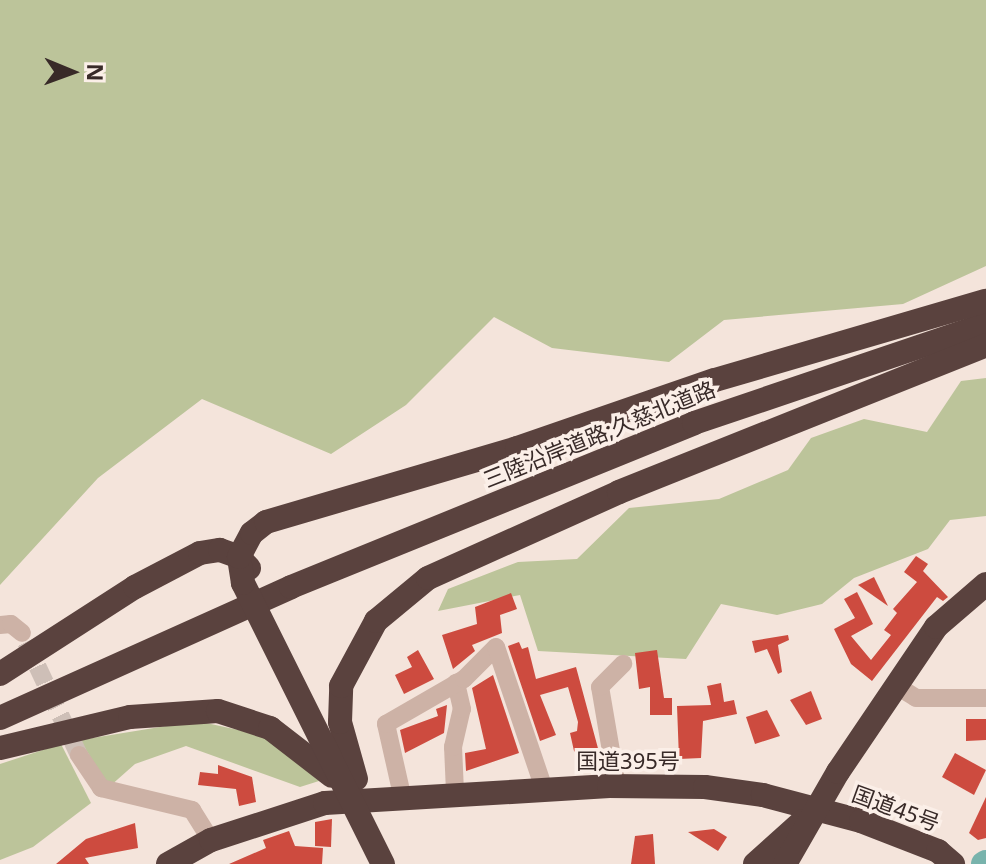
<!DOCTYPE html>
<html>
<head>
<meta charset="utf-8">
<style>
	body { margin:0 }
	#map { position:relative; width:986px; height:864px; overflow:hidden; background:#f4e4db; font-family:"Noto Sans","Noto Sans JP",sans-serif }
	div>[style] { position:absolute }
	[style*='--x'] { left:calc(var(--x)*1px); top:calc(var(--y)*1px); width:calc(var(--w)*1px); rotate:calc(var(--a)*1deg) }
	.green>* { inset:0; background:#bcc49a }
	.river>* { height:26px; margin:-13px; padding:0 13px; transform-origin:13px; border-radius:13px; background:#78b3ac }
	.building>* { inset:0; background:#cd4b3f }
	.minor-tunnel>* { height:18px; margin-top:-9px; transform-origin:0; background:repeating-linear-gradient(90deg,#cebfb7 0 18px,transparent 0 27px) }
	.minor>* { height:18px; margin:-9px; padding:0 9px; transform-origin:9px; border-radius:9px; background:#cdb2a6 }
	.highway>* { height:24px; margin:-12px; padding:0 12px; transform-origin:12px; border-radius:12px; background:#5a423e }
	span { translate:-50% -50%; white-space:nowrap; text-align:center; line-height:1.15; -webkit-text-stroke:7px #fbefe8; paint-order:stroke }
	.street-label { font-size:22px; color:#382a28 }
	.north { position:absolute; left:32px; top:32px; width:80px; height:80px; -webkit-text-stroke:6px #fbefe8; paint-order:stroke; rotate:91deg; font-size:22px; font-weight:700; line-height:32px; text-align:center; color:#382a28 }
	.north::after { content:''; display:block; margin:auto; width:28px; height:36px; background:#382a28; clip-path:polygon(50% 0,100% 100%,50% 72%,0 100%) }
</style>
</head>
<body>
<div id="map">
	<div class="green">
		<div style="clip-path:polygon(0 0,986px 0,986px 266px,903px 304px,724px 320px,669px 362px,552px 348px,494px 317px,406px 405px,331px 454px,202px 399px,98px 478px,0 585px)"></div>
		<div style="clip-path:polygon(986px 378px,986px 516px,950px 520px,928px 549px,854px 578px,822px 604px,777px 615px,721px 604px,686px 659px,538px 651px,520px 595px,438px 611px,448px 589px,518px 562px,577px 559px,629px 508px,719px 499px,788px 470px,811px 438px,864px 419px,927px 432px,961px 381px)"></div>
		<div style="clip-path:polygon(197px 721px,267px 736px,319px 781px,300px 787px,186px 746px,135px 764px,109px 787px,80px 740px)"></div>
		<div style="clip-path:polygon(61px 744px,91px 803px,33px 847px,0 860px,0 764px)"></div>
	</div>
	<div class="river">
		<div style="--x:984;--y:864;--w:2;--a:-27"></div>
	</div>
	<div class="building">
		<div style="clip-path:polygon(916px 556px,928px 564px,923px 571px,948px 597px,943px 601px,937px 597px,872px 681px,851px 664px,834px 629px,855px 618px,844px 599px,857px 592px,873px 624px,851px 636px,871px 660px,891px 635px,884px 630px,897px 613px,893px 609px,917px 582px,904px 572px)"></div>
		<div style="clip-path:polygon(874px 577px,888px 606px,858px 585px)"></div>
		<div style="clip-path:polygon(511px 593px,517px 609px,500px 615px,502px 633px,472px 645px,475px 651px,453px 669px,442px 635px,477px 624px,475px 607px)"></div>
		<div style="clip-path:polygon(788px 635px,789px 640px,778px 645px,782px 672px,778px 674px,767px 649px,755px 653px,752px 641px)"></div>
		<div style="clip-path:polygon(519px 642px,522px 649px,528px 647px,536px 679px,576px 667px,599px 752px,580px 756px,574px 751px,570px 733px,577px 731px,578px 722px,568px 687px,540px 695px,556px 735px,540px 741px,508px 646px)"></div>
		<div style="clip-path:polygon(418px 650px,434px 679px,404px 694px,395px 675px,412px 667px,407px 657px)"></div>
		<div style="clip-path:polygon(657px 650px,664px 698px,672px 698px,672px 715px,650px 715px,650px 687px,639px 689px,635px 653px)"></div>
		<div style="clip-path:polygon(493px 675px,519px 753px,466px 771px,465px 753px,486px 749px,472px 688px)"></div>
		<div style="clip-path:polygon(721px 683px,724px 702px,734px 700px,737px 714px,703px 721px,701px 758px,679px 759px,677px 706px,711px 705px,707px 686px)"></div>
		<div style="clip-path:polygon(811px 691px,822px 719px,806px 725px,790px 700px)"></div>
		<div style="clip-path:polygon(447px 705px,444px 733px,405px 753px,400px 730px,438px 716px,436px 709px)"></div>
		<div style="clip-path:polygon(767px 710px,780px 736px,755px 744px,746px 717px)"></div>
		<div style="clip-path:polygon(966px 719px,986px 719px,986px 740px,966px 741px)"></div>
		<div style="clip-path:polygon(955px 753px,986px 770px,974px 795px,942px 777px)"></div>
		<div style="clip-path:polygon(218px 765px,252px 777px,256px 802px,239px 806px,236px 789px,198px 785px,200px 772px,218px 774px)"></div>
		<div style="clip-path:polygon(986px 797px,986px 838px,978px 840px,969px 833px)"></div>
		<div style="clip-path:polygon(332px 819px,331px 847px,315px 846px,315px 822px)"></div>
		<div style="clip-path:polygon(135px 823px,138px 848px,85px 858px,89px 864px,56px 864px,86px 839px)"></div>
		<div style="clip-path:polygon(714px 829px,727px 837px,718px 851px,688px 832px)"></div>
		<div style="clip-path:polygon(289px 831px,295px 846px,323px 848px,322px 864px,229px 864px,266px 848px,263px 840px)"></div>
		<div style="clip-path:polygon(653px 834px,655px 864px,631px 864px,635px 836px)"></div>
	</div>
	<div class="minor-tunnel">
		<div style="--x:26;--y:642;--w:125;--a:64.9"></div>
	</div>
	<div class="minor">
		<div style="--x:0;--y:625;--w:11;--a:-5"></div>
		<div style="--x:11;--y:624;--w:14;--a:39"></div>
		<div style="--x:897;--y:686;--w:22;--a:32"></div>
		<div style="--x:916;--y:698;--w:70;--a:0"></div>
		<div style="--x:79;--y:755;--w:40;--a:56"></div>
		<div style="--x:101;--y:788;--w:94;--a:13.6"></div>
		<div style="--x:192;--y:810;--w:36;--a:58"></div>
		<div style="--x:617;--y:786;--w:100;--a:-99.7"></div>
		<div style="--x:600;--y:687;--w:33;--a:-45"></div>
		<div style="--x:455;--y:792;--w:45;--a:-92.5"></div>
		<div style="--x:453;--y:747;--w:39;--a:-77"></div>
		<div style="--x:462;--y:709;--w:27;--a:-103"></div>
		<div style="--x:402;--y:795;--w:73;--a:-102.7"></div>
		<div style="--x:386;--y:724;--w:90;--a:-30"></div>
		<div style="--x:464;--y:679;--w:45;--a:-45"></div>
		<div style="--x:496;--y:647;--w:150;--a:71.3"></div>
	</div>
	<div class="highway">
		<div style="--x:0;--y:674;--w:161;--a:-32.8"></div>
		<div style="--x:135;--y:587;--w:73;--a:-27.6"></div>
		<div style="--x:200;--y:553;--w:20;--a:-9"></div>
		<div style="--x:220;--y:550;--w:20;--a:20"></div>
		<div style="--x:239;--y:557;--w:15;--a:48"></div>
		<div style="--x:0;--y:718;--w:319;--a:-24.2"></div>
		<div style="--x:291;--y:587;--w:435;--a:-22.1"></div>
		<div style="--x:694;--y:423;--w:308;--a:-18.7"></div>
		<div style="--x:0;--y:748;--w:134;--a:-13.4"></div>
		<div style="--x:130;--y:717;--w:88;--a:-3.9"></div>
		<div style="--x:218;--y:711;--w:55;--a:18.1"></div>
		<div style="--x:270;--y:728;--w:78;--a:37.7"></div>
		<div style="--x:356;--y:779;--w:59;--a:-105.7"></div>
		<div style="--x:340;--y:722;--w:36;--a:-88"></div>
		<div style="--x:341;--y:686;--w:74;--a:-61.7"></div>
		<div style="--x:376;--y:621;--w:67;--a:-39.6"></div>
		<div style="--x:428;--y:578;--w:209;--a:-24.2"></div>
		<div style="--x:619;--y:492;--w:395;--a:-21.8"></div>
		<div style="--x:168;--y:864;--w:49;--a:-29.2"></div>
		<div style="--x:211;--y:840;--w:120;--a:-18"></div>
		<div style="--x:325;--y:803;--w:285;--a:-3.4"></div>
		<div style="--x:609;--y:786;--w:96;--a:0.6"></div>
		<div style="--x:705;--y:787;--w:59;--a:7.9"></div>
		<div style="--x:763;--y:795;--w:101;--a:14.9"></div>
		<div style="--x:861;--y:821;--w:83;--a:21.3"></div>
		<div style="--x:938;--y:851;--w:20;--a:41"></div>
		<div style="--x:383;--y:864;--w:314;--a:-116.5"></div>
		<div style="--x:243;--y:583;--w:26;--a:-99"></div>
		<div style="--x:239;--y:557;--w:27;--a:-62"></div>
		<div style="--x:252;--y:533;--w:18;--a:-38"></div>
		<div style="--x:266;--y:522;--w:262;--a:-16.4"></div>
		<div style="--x:517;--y:448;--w:209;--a:-19"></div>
		<div style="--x:715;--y:380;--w:282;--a:-16.3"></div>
		<div style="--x:755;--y:864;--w:64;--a:-41.9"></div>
		<div style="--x:785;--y:864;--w:106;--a:-60.1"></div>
		<div style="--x:838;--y:772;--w:175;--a:-55.9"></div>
		<div style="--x:936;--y:627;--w:66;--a:-40.7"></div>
	</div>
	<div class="street-label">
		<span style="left:599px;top:434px;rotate:-22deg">三陸沿岸道路;久慈北道路</span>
		<span style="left:628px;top:761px">国道395号</span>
		<span style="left:896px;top:808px;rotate:20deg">国道45号</span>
	</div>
	<div class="north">N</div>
</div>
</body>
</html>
